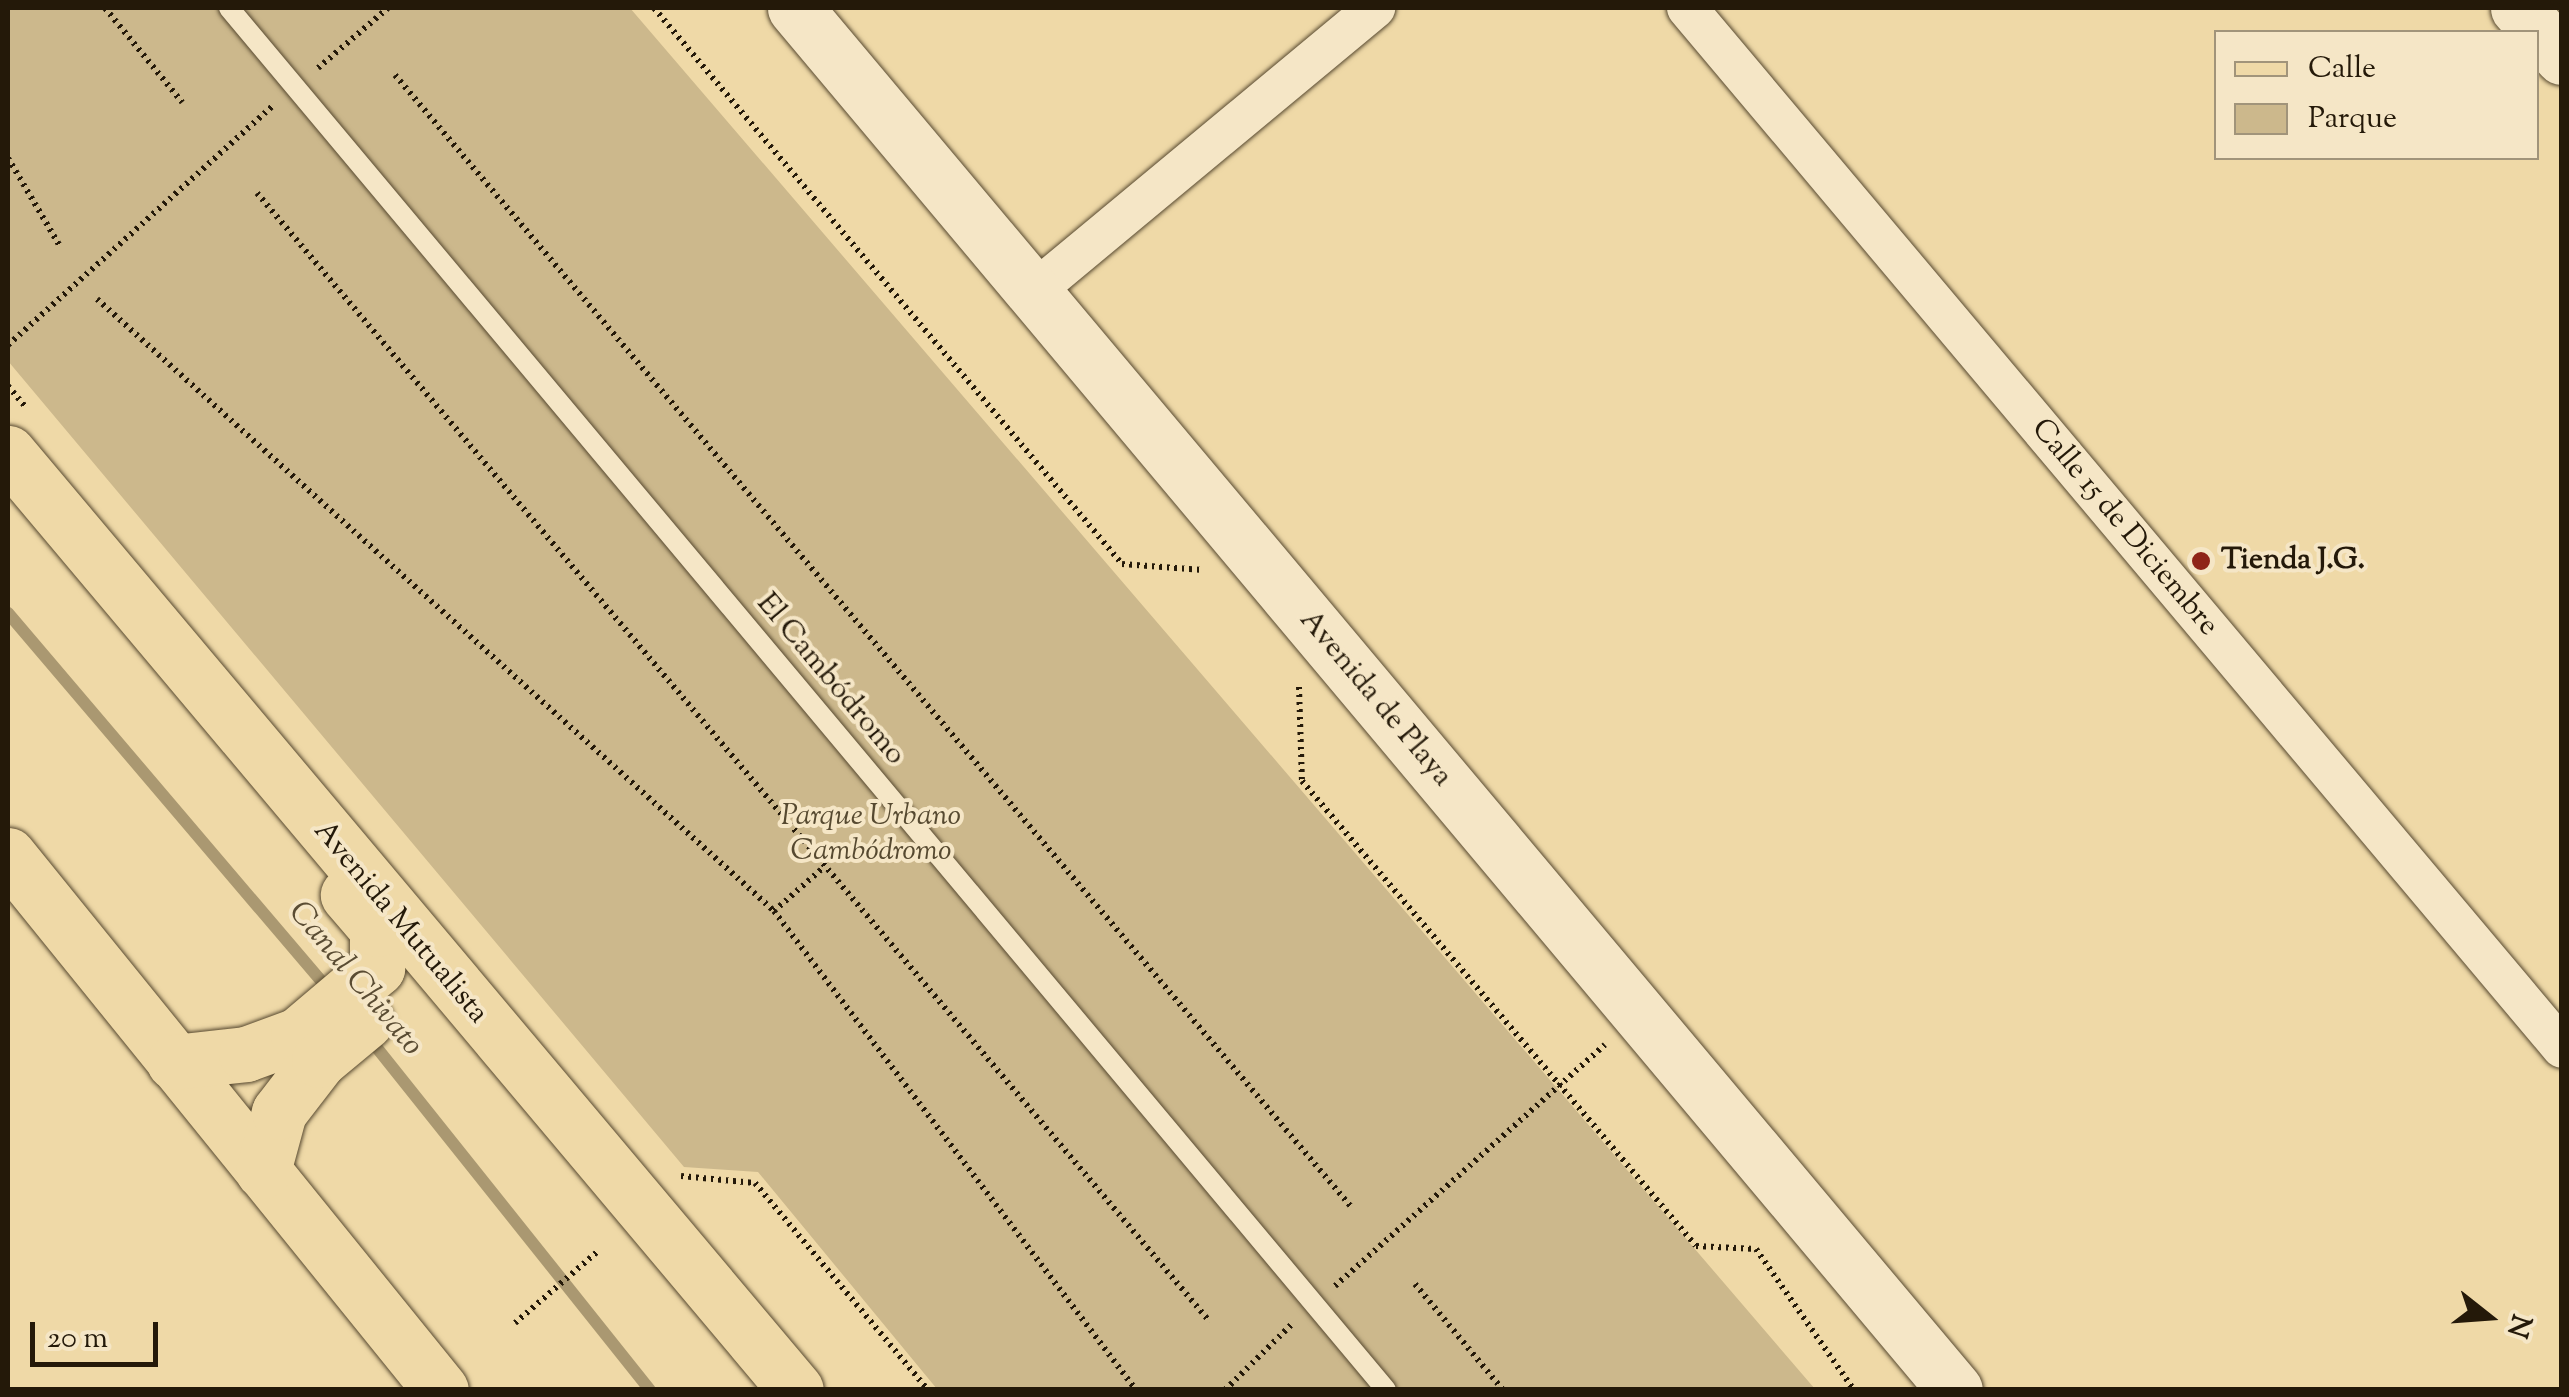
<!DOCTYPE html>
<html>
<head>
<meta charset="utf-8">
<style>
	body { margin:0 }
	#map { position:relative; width:2569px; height:1397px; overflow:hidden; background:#efd9a7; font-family:"Sorts Mill Goudy",serif }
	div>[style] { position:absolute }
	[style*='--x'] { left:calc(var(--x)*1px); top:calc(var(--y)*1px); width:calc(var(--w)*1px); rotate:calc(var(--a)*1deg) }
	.green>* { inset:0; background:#ccb88c }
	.stream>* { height:12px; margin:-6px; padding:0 6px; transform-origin:6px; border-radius:6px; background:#aa9871 }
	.path>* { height:6px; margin-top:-3px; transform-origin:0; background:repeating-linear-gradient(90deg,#241909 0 2.5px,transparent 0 7.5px) }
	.roads { filter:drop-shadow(0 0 2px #574930) drop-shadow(0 0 2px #574930) }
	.lane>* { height:20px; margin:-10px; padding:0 10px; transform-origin:10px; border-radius:10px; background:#f5e6c6 }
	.street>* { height:40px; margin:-20px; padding:0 20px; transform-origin:20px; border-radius:20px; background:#f5e6c6 }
	.secondary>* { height:55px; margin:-27.5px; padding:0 27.5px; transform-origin:27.5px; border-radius:27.5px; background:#f5e6c6 }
	.primary>* { height:55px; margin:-27.5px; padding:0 27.5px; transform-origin:27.5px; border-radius:27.5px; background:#efd9a7 }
	.dots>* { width:28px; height:28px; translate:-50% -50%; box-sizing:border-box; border:5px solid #f5e6c6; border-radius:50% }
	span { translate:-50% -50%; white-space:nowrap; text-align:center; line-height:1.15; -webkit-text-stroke:8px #f5e6c6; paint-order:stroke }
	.street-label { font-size:30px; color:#241909 }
	.poi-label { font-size:30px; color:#241909; font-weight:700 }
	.left { translate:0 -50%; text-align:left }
	.park-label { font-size:30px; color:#564930; font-style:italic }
	.water-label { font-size:32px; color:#5a4c33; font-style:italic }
	.frame { position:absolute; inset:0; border:10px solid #241909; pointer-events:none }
	.legend { position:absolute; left:2214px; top:30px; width:325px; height:130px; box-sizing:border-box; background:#f5e6c6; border:2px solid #a1947a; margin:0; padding:12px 18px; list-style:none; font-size:30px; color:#241909 }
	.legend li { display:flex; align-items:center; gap:20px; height:50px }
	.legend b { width:50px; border:2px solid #a1947a }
	.north { position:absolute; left:2439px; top:1267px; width:100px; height:100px; -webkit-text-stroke:8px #f5e6c6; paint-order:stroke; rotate:107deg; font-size:28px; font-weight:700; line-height:40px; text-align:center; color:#241909 }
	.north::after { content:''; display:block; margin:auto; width:35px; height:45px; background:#241909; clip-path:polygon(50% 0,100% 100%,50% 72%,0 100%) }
	.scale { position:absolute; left:30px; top:1322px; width:128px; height:45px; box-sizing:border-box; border:5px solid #241909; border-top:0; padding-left:12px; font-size:30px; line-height:35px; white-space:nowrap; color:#241909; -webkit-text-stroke:8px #f5e6c6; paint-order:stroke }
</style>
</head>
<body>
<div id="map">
	<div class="green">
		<div style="clip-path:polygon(8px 8px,630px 8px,1815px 1389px,937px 1389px,758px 1172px,684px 1167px,8px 361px)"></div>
	</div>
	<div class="stream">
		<div style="--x:8;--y:613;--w:497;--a:49.6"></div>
		<div style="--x:369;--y:1038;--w:450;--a:51.4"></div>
	</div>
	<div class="path">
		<div style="--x:105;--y:8;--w:122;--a:50.7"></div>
		<div style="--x:654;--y:8;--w:727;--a:49.91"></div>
		<div style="--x:1122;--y:564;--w:81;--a:4.2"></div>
		<div style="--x:318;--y:68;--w:92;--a:-40.6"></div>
		<div style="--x:395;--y:75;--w:1483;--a:49.81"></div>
		<div style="--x:8;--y:158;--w:104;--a:59.5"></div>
		<div style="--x:257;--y:193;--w:1477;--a:49.83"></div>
		<div style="--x:97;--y:299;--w:913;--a:42.11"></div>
		<div style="--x:774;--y:911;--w:600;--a:52.92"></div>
		<div style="--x:8;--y:345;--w:358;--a:-42.1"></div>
		<div style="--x:8;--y:386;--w:26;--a:50"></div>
		<div style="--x:1299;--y:687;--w:94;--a:88.2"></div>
		<div style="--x:1302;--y:781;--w:609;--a:49.72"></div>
		<div style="--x:1696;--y:1246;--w:60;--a:2.9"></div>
		<div style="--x:1756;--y:1249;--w:172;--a:55.2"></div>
		<div style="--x:774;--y:911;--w:65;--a:-41.3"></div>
		<div style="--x:681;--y:1176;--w:74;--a:5.4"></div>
		<div style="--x:755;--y:1183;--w:270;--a:50.1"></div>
		<div style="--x:1415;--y:1284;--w:138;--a:50.3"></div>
		<div style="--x:1335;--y:1286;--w:362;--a:-41.8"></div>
		<div style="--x:515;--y:1323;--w:110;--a:-40.9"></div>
		<div style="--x:1225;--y:1390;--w:94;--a:-44.6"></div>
	</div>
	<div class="roads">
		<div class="lane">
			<div style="--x:229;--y:8;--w:1802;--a:50.06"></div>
		</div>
		<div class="street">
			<div style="--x:1687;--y:8;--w:1359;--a:49.92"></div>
			<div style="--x:1033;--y:292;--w:445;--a:-39.7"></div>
		</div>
		<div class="secondary">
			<div style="--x:795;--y:8;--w:1804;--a:49.99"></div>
			<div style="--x:2518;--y:8;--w:66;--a:48.1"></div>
		</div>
		<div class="primary">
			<div style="--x:8;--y:453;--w:1224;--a:49.94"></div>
			<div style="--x:8;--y:855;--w:688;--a:51.02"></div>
			<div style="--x:174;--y:1062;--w:72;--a:-6.3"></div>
			<div style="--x:246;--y:1054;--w:55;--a:-20.1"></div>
			<div style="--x:298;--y:1035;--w:104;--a:-40.3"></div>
			<div style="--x:377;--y:968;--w:39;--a:-90"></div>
			<div style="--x:377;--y:929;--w:45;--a:-130.5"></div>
			<div style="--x:263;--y:1171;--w:61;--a:-74.8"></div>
			<div style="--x:279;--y:1112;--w:66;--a:-52.4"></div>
			<div style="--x:319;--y:1060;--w:61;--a:-39.7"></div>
		</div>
	</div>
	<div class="dots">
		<div style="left:2201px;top:561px;background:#8f2418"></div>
	</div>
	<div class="street-label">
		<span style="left:2124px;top:528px;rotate:50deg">Calle 15 de Diciembre</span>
		<span style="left:830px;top:680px;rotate:50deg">El Cambódromo</span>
		<span style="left:1375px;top:699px;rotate:50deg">Avenida de Playa</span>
		<span style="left:400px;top:923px;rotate:50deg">Avenida Mutualista</span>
	</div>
	<div class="poi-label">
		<span class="left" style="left:2221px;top:561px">Tienda J.G.</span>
	</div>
	<div class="park-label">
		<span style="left:871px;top:834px">Parque Urbano<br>Cambódromo</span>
	</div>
	<div class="water-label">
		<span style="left:355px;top:979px;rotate:50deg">Canal Chivato</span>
	</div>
	<div class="frame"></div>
	<ul class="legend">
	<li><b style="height:12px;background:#efd9a7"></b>Calle</li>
	<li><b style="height:28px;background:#ccb88c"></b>Parque</li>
	</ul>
	<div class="north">N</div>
	<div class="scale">20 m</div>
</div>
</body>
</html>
